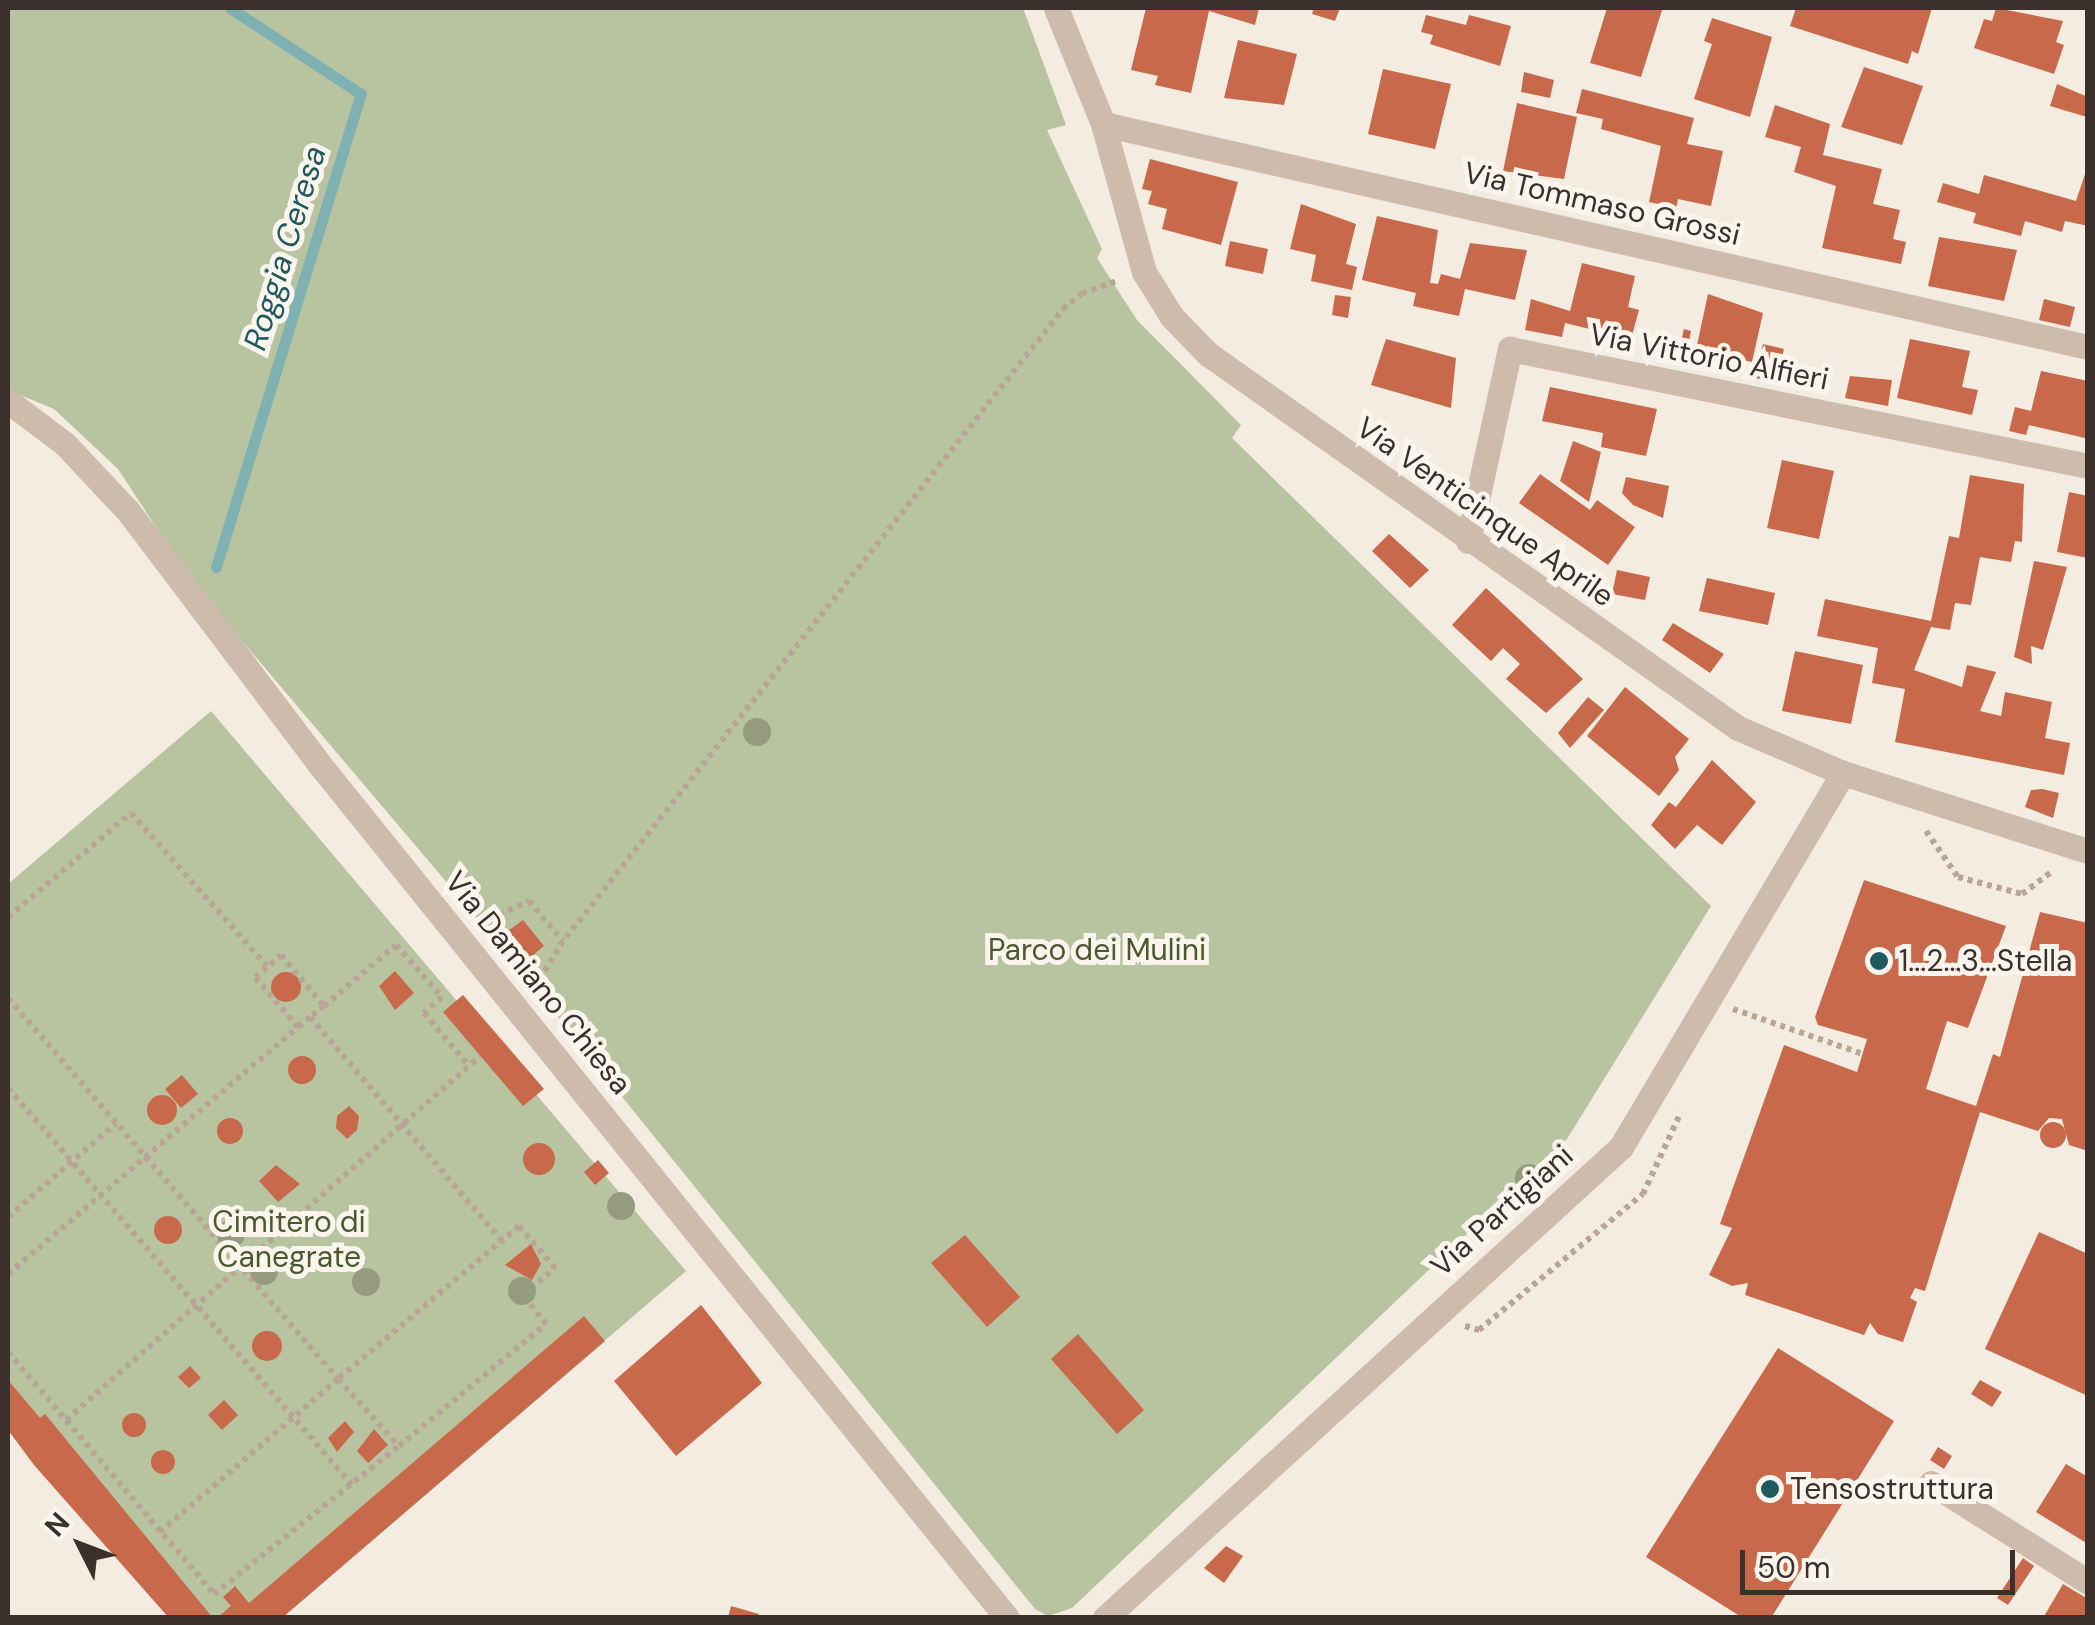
<!DOCTYPE html>
<html>
<head>
<meta charset="utf-8">
<style>
	body { margin:0 }
	#map { position:relative; width:2095px; height:1625px; overflow:hidden; background:#f4ebe1; font-family:"DM Sans",sans-serif }
	div>[style] { position:absolute }
	[style*='--x'] { left:calc(var(--x)*1px); top:calc(var(--y)*1px); width:calc(var(--w)*1px); rotate:calc(var(--a)*1deg) }
	.green>* { inset:0; background:#b8c4a0 }
	.stream>* { height:11px; margin:-5.5px; padding:0 5.5px; transform-origin:5.5px; border-radius:5.5px; background:#7fb0b2 }
	.building>* { inset:0; background:#c8694b }
	.round { border-radius:50% }
	.path>* { height:6px; margin-top:-3px; transform-origin:0; background:repeating-linear-gradient(90deg,#b9a596 0 5px,transparent 0 10px) }
	.street>* { height:25px; margin:-12.5px; padding:0 12.5px; transform-origin:12.5px; border-radius:12.5px; background:#cdbbac }
	.trees>* { width:28px; height:28px; margin:-14px; border-radius:50%; background:#969b7f }
	.dots>* { width:28px; height:28px; translate:-50% -50%; box-sizing:border-box; border:5px solid #fbf5ee; border-radius:50% }
	span { translate:-50% -50%; white-space:nowrap; text-align:center; line-height:1.15; -webkit-text-stroke:10px #fbf5ee; paint-order:stroke }
	.street-label { font-size:30px; color:#3b302b }
	.park-label { font-size:30px; color:#4a5a2e }
	.poi-label { font-size:30px; color:#3b302b }
	.left { translate:0 -50%; text-align:left }
	.water-label { font-size:32px; color:#1f5a5e; font-style:italic }
	.frame { position:absolute; inset:0; border:10px solid #3b302b; pointer-events:none }
	.north { position:absolute; left:30px; top:1495px; width:100px; height:100px; -webkit-text-stroke:8px #fbf5ee; paint-order:stroke; rotate:312deg; font-size:28px; font-weight:700; line-height:40px; text-align:center; color:#3b302b }
	.north::after { content:''; display:block; margin:auto; width:35px; height:45px; background:#3b302b; clip-path:polygon(50% 0,100% 100%,50% 72%,0 100%) }
	.scale { position:absolute; left:1740px; top:1550px; width:275px; height:45px; box-sizing:border-box; border:5px solid #3b302b; border-top:0; padding-left:12px; font-size:30px; line-height:35px; white-space:nowrap; color:#3b302b; -webkit-text-stroke:8px #fbf5ee; paint-order:stroke }
</style>
</head>
<body>
<div id="map">
	<div class="green">
		<div style="clip-path:polygon(8px 8px,1023px 8px,1066px 125px,1047px 130px,1102px 249px,1097px 258px,1137px 320px,1241px 425px,1232px 438px,1711px 906px,1567px 1139px,1072px 1608px,1048px 1616px,1035px 1609px,499px 944px,192px 582px,118px 469px,54px 409px,8px 390px)"></div>
		<div style="clip-path:polygon(211px 711px,686px 1271px,282px 1617px,169px 1617px,8px 1430px,8px 884px)"></div>
	</div>
	<div class="stream">
		<div style="--x:216;--y:567;--w:495;--a:-73"></div>
		<div style="--x:361;--y:94;--w:157;--a:-146.7"></div>
	</div>
	<div class="building">
		<div style="clip-path:polygon(1146px 8px,1259px 8px,1255px 25px,1209px 11px,1191px 93px,1155px 85px,1158px 76px,1131px 70px)"></div>
		<div style="clip-path:polygon(1314px 8px,1340px 8px,1335px 21px,1312px 14px)"></div>
		<div style="clip-path:polygon(1607px 8px,1662px 10px,1641px 77px,1590px 63px)"></div>
		<div style="clip-path:polygon(1796px 8px,1932px 8px,1918px 54px,1912px 51px,1908px 64px,1790px 26px)"></div>
		<div style="clip-path:polygon(1996px 8px,2063px 21px,2056px 42px,2064px 45px,2054px 74px,1974px 48px,1984px 19px,1992px 21px)"></div>
		<div style="clip-path:polygon(1426px 15px,1466px 25px,1469px 15px,1511px 26px,1500px 66px,1430px 44px,1433px 35px,1421px 32px)"></div>
		<div style="clip-path:polygon(1712px 18px,1772px 37px,1750px 117px,1694px 99px,1712px 44px,1704px 41px)"></div>
		<div style="clip-path:polygon(1238px 40px,1297px 54px,1284px 105px,1224px 98px)"></div>
		<div style="clip-path:polygon(1864px 67px,1923px 86px,1902px 145px,1841px 127px)"></div>
		<div style="clip-path:polygon(1383px 69px,1451px 84px,1435px 149px,1368px 134px)"></div>
		<div style="clip-path:polygon(1524px 72px,1554px 80px,1550px 98px,1521px 92px)"></div>
		<div style="clip-path:polygon(2057px 84px,2088px 97px,2087px 117px,2050px 106px)"></div>
		<div style="clip-path:polygon(1582px 89px,1694px 118px,1687px 144px,1723px 151px,1711px 206px,1678px 199px,1676px 208px,1649px 202px,1661px 146px,1601px 129px,1603px 119px,1576px 113px)"></div>
		<div style="clip-path:polygon(1517px 103px,1577px 117px,1564px 179px,1503px 171px)"></div>
		<div style="clip-path:polygon(1775px 105px,1830px 124px,1823px 155px,1882px 169px,1873px 204px,1900px 210px,1893px 239px,1906px 242px,1901px 264px,1822px 248px,1836px 186px,1794px 172px,1801px 147px,1765px 137px)"></div>
		<div style="clip-path:polygon(1150px 159px,1238px 182px,1221px 245px,1162px 229px,1167px 209px,1148px 204px,1152px 191px,1142px 189px)"></div>
		<div style="clip-path:polygon(2088px 165px,2088px 226px,2065px 221px,2062px 232px,2025px 221px,2021px 236px,1973px 223px,1976px 213px,1937px 202px,1943px 183px,1979px 194px,1984px 175px,2076px 201px)"></div>
		<div style="clip-path:polygon(1301px 204px,1356px 224px,1346px 264px,1357px 267px,1352px 290px,1311px 281px,1316px 255px,1290px 249px)"></div>
		<div style="clip-path:polygon(1377px 216px,1438px 230px,1430px 283px,1438px 284px,1441px 274px,1460px 279px,1470px 243px,1527px 250px,1515px 300px,1465px 289px,1459px 316px,1413px 306px,1416px 293px,1362px 280px)"></div>
		<div style="clip-path:polygon(1939px 237px,2017px 250px,2004px 301px,1928px 286px)"></div>
		<div style="clip-path:polygon(1230px 241px,1268px 249px,1263px 274px,1225px 266px)"></div>
		<div style="clip-path:polygon(1582px 263px,1635px 276px,1628px 307px,1639px 310px,1631px 339px,1565px 323px,1562px 337px,1525px 330px,1531px 299px,1570px 311px)"></div>
		<div style="clip-path:polygon(1708px 294px,1763px 313px,1752px 362px,1696px 350px)"></div>
		<div style="clip-path:polygon(1335px 295px,1351px 297px,1348px 318px,1332px 315px)"></div>
		<div style="clip-path:polygon(2044px 299px,2075px 307px,2070px 327px,2039px 320px)"></div>
		<div style="clip-path:polygon(1684px 329px,1691px 331px,1685px 364px,1676px 362px)"></div>
		<div style="clip-path:polygon(1386px 339px,1456px 358px,1451px 408px,1371px 385px)"></div>
		<div style="clip-path:polygon(1910px 339px,1970px 351px,1962px 387px,1978px 390px,1972px 415px,1897px 398px)"></div>
		<div style="clip-path:polygon(1763px 344px,1784px 349px,1776px 382px,1755px 378px)"></div>
		<div style="clip-path:polygon(2041px 371px,2088px 381px,2085px 438px,2029px 425px,2026px 435px,2009px 431px,2015px 407px,2031px 411px)"></div>
		<div style="clip-path:polygon(1850px 376px,1892px 380px,1888px 406px,1845px 398px)"></div>
		<div style="clip-path:polygon(1550px 387px,1657px 409px,1646px 456px,1601px 447px,1603px 433px,1542px 421px)"></div>
		<div style="clip-path:polygon(1573px 441px,1601px 452px,1589px 502px,1560px 481px)"></div>
		<div style="clip-path:polygon(1782px 460px,1834px 471px,1819px 539px,1767px 528px)"></div>
		<div style="clip-path:polygon(1540px 474px,1590px 510px,1597px 500px,1635px 527px,1608px 565px,1519px 503px)"></div>
		<div style="clip-path:polygon(1970px 475px,2024px 484px,2022px 542px,2015px 541px,2011px 562px,1980px 557px,1971px 605px,1955px 603px,1950px 630px,1931px 627px,1914px 670px,1962px 687px,1967px 665px,1996px 672px,1980px 711px,2001px 716px,2005px 692px,2052px 702px,2045px 738px,2070px 743px,2064px 775px,1895px 742px,1905px 689px,1872px 683px,1878px 648px,1817px 636px,1825px 599px,1931px 621px,1949px 536px,1959px 538px)"></div>
		<div style="clip-path:polygon(1626px 477px,1669px 486px,1663px 518px,1633px 505px,1622px 493px)"></div>
		<div style="clip-path:polygon(2069px 492px,2088px 496px,2088px 558px,2057px 552px)"></div>
		<div style="clip-path:polygon(1389px 534px,1429px 570px,1410px 588px,1372px 551px)"></div>
		<div style="clip-path:polygon(2034px 561px,2067px 567px,2043px 650px,2031px 646px,2032px 664px,2014px 657px)"></div>
		<div style="clip-path:polygon(1617px 570px,1650px 577px,1645px 600px,1612px 594px)"></div>
		<div style="clip-path:polygon(1707px 578px,1775px 593px,1768px 625px,1699px 611px)"></div>
		<div style="clip-path:polygon(1486px 588px,1583px 679px,1546px 713px,1506px 679px,1520px 664px,1503px 648px,1491px 661px,1452px 625px)"></div>
		<div style="clip-path:polygon(1673px 623px,1724px 654px,1710px 673px,1662px 640px)"></div>
		<div style="clip-path:polygon(1795px 651px,1863px 665px,1851px 724px,1782px 711px)"></div>
		<div style="clip-path:polygon(1625px 687px,1689px 739px,1675px 757px,1679px 770px,1659px 796px,1587px 736px)"></div>
		<div style="clip-path:polygon(1588px 697px,1604px 710px,1570px 748px,1558px 733px)"></div>
		<div style="clip-path:polygon(1712px 760px,1756px 802px,1722px 845px,1697px 825px,1675px 849px,1651px 825px,1669px 802px,1676px 807px)"></div>
		<div style="clip-path:polygon(2042px 789px,2059px 793px,2053px 818px,2025px 807px,2031px 790px)"></div>
		<div style="clip-path:polygon(1864px 880px,2006px 926px,1968px 1028px,1947px 1021px,1926px 1089px,1976px 1106px,1993px 1054px,2000px 1057px,2040px 912px,2088px 923px,2088px 1151px,2069px 1145px,2062px 1119px,2049px 1118px,2038px 1131px,1980px 1112px,1925px 1291px,1915px 1288px,1910px 1298px,1917px 1302px,1903px 1342px,1878px 1334px,1870px 1323px,1864px 1335px,1745px 1295px,1748px 1283px,1732px 1286px,1709px 1275px,1732px 1228px,1720px 1224px,1784px 1045px,1857px 1072px,1867px 1039px,1818px 1025px,1815px 1017px)"></div>
		<div style="clip-path:polygon(523px 920px,544px 946px,522px 964px,500px 937px)"></div>
		<div style="clip-path:polygon(395px 971px,414px 993px,395px 1010px,379px 986px)"></div>
		<div class="round" style="left:271px;top:972px;width:30px;height:30px"></div>
		<div style="clip-path:polygon(463px 995px,544px 1089px,523px 1106px,443px 1012px)"></div>
		<div class="round" style="left:288px;top:1056px;width:28px;height:28px"></div>
		<div style="clip-path:polygon(182px 1075px,198px 1094px,181px 1108px,165px 1089px)"></div>
		<div class="round" style="left:147px;top:1095px;width:30px;height:30px"></div>
		<div style="clip-path:polygon(349px 1106px,359px 1116px,357px 1130px,347px 1139px,336px 1128px,337px 1116px)"></div>
		<div class="round" style="left:217px;top:1118px;width:26px;height:26px"></div>
		<div class="round" style="left:2040px;top:1122px;width:26px;height:26px"></div>
		<div class="round" style="left:523px;top:1143px;width:32px;height:32px"></div>
		<div style="clip-path:polygon(598px 1160px,609px 1173px,595px 1185px,584px 1172px)"></div>
		<div style="clip-path:polygon(276px 1165px,300px 1184px,278px 1202px,259px 1181px)"></div>
		<div class="round" style="left:154px;top:1216px;width:28px;height:28px"></div>
		<div style="clip-path:polygon(2039px 1232px,2088px 1254px,2088px 1396px,1985px 1349px)"></div>
		<div style="clip-path:polygon(965px 1235px,1020px 1297px,987px 1327px,931px 1263px)"></div>
		<div style="clip-path:polygon(531px 1244px,541px 1264px,532px 1280px,505px 1265px)"></div>
		<div style="clip-path:polygon(701px 1305px,762px 1383px,676px 1456px,614px 1381px)"></div>
		<div style="clip-path:polygon(584px 1316px,605px 1341px,282px 1618px,217px 1618px,231px 1606px,223px 1597px,235px 1586px,249px 1603px)"></div>
		<div class="round" style="left:252px;top:1331px;width:30px;height:30px"></div>
		<div style="clip-path:polygon(1078px 1334px,1144px 1410px,1117px 1434px,1051px 1359px)"></div>
		<div style="clip-path:polygon(1778px 1348px,1894px 1421px,1771px 1618px,1743px 1618px,1646px 1557px)"></div>
		<div style="clip-path:polygon(190px 1366px,201px 1378px,189px 1388px,178px 1377px)"></div>
		<div style="clip-path:polygon(8px 1380px,40px 1418px,45px 1414px,213px 1618px,169px 1618px,34px 1465px,8px 1430px)"></div>
		<div style="clip-path:polygon(1980px 1380px,2002px 1392px,1992px 1407px,1971px 1394px)"></div>
		<div style="clip-path:polygon(224px 1400px,238px 1415px,222px 1430px,208px 1415px)"></div>
		<div class="round" style="left:122px;top:1413px;width:24px;height:24px"></div>
		<div style="clip-path:polygon(345px 1421px,354px 1432px,337px 1452px,328px 1438px)"></div>
		<div style="clip-path:polygon(374px 1429px,388px 1445px,368px 1463px,357px 1451px)"></div>
		<div style="clip-path:polygon(1938px 1447px,1952px 1456px,1944px 1469px,1930px 1460px)"></div>
		<div class="round" style="left:151px;top:1450px;width:24px;height:24px"></div>
		<div style="clip-path:polygon(2066px 1464px,2088px 1477px,2088px 1544px,2036px 1512px)"></div>
		<div style="clip-path:polygon(1226px 1546px,1243px 1556px,1224px 1583px,1204px 1568px)"></div>
		<div style="clip-path:polygon(2023px 1558px,2034px 1566px,2008px 1605px,1997px 1598px)"></div>
		<div style="clip-path:polygon(2063px 1584px,2088px 1599px,2085px 1618px,2043px 1618px)"></div>
		<div style="clip-path:polygon(731px 1606px,759px 1614px,758px 1618px,728px 1618px)"></div>
	</div>
	<div class="path">
		<div style="--x:1926;--y:831;--w:56;--a:55.2"></div>
		<div style="--x:1958;--y:877;--w:66;--a:14.9"></div>
		<div style="--x:2022;--y:894;--w:38;--a:-37"></div>
		<div style="--x:8;--y:917;--w:161;--a:-40.2"></div>
		<div style="--x:131;--y:813;--w:205;--a:48.4"></div>
		<div style="--x:481;--y:923;--w:53;--a:-24.6"></div>
		<div style="--x:529;--y:901;--w:52;--a:49.6"></div>
		<div style="--x:563;--y:941;--w:52;--a:121"></div>
		<div style="--x:560;--y:945;--w:811;--a:-51.66"></div>
		<div style="--x:1063;--y:309;--w:25;--a:-40"></div>
		<div style="--x:1082;--y:293;--w:37;--a:-19"></div>
		<div style="--x:8;--y:998;--w:504;--a:49.1"></div>
		<div style="--x:338;--y:1379;--w:91;--a:47.7"></div>
		<div style="--x:399;--y:1446;--w:191;--a:-39.7"></div>
		<div style="--x:546;--y:1324;--w:37;--a:-128"></div>
		<div style="--x:523;--y:1295;--w:42;--a:-40.2"></div>
		<div style="--x:555;--y:1268;--w:55;--a:-130.6"></div>
		<div style="--x:519;--y:1226;--w:237;--a:139.8"></div>
		<div style="--x:338;--y:1379;--w:235;--a:139.3"></div>
		<div style="--x:324;--y:1006;--w:94;--a:-40.3"></div>
		<div style="--x:396;--y:945;--w:69;--a:48.5"></div>
		<div style="--x:442;--y:997;--w:24;--a:138"></div>
		<div style="--x:424;--y:1013;--w:70;--a:49.7"></div>
		<div style="--x:1733;--y:1009;--w:138;--a:19.1"></div>
		<div style="--x:310;--y:1017;--w:16;--a:140"></div>
		<div style="--x:298;--y:1027;--w:66;--a:-130.7"></div>
		<div style="--x:255;--y:977;--w:34;--a:-40"></div>
		<div style="--x:281;--y:955;--w:67;--a:49.9"></div>
		<div style="--x:324;--y:1006;--w:18;--a:142"></div>
		<div style="--x:310;--y:1017;--w:295;--a:49.4"></div>
		<div style="--x:8;--y:1088;--w:525;--a:49.09"></div>
		<div style="--x:8;--y:1217;--w:143;--a:-41"></div>
		<div style="--x:8;--y:1274;--w:381;--a:-40.4"></div>
		<div style="--x:1465;--y:1326;--w:15;--a:16"></div>
		<div style="--x:1479;--y:1330;--w:213;--a:-39.7"></div>
		<div style="--x:1643;--y:1194;--w:90;--a:-65.1"></div>
		<div style="--x:8;--y:1352;--w:318;--a:49.6"></div>
		<div style="--x:214;--y:1594;--w:237;--a:-38.7"></div>
		<div style="--x:66;--y:1420;--w:551;--a:-41.32"></div>
	</div>
	<div class="street">
		<div style="--x:1056;--y:8;--w:125;--a:67.9"></div>
		<div style="--x:1103;--y:124;--w:154;--a:74.5"></div>
		<div style="--x:1144;--y:272;--w:53;--a:58.1"></div>
		<div style="--x:1172;--y:317;--w:52;--a:45.8"></div>
		<div style="--x:1208;--y:354;--w:649;--a:35.21"></div>
		<div style="--x:1738;--y:728;--w:114;--a:23.2"></div>
		<div style="--x:1843;--y:773;--w:257;--a:17.7"></div>
		<div style="--x:1103;--y:124;--w:1010;--a:12.76"></div>
		<div style="--x:8;--y:401;--w:71;--a:37"></div>
		<div style="--x:65;--y:444;--w:92;--a:46.8"></div>
		<div style="--x:128;--y:511;--w:318;--a:52.9"></div>
		<div style="--x:320;--y:765;--w:1095;--a:51.15"></div>
		<div style="--x:1468;--y:541;--w:197;--a:-77.7"></div>
		<div style="--x:1510;--y:349;--w:590;--a:11.44"></div>
		<div style="--x:1931;--y:1483;--w:186;--a:32.2"></div>
		<div style="--x:1105;--y:1618;--w:699;--a:-42.39"></div>
		<div style="--x:1621;--y:1147;--w:435;--a:-59.3"></div>
	</div>
	<div class="trees">
		<div style="left:757px;top:732px"></div>
		<div style="left:1529px;top:1178px"></div>
		<div style="left:621px;top:1206px"></div>
		<div style="left:231px;top:1234px"></div>
		<div style="left:264px;top:1271px"></div>
		<div style="left:366px;top:1282px"></div>
		<div style="left:522px;top:1291px"></div>
	</div>
	<div class="dots">
		<div style="left:1879px;top:961px;background:#1f5a5e"></div>
		<div style="left:1770px;top:1489px;background:#1f5a5e"></div>
	</div>
	<div class="street-label">
		<span style="left:1602px;top:204px;rotate:13deg">Via Tommaso Grossi</span>
		<span style="left:1709px;top:357px;rotate:11deg">Via Vittorio Alfieri</span>
		<span style="left:1485px;top:512px;rotate:35deg">Via Venticinque Aprile</span>
		<span style="left:538px;top:983px;rotate:51deg">Via Damiano Chiesa</span>
		<span style="left:1502px;top:1211px;rotate:-42deg">Via Partigiani</span>
	</div>
	<div class="park-label">
		<span style="left:1097px;top:950px">Parco dei Mulini</span>
		<span style="left:289px;top:1239px">Cimitero di<br>Canegrate</span>
	</div>
	<div class="poi-label">
		<span class="left" style="left:1899px;top:961px">1...2...3...Stella</span>
		<span class="left" style="left:1790px;top:1489px">Tensostruttura</span>
	</div>
	<div class="water-label">
		<span style="left:285px;top:248px;rotate:-73deg">Roggia Ceresa</span>
	</div>
	<div class="frame"></div>
	<div class="north">N</div>
	<div class="scale">50 m</div>
</div>
</body>
</html>
